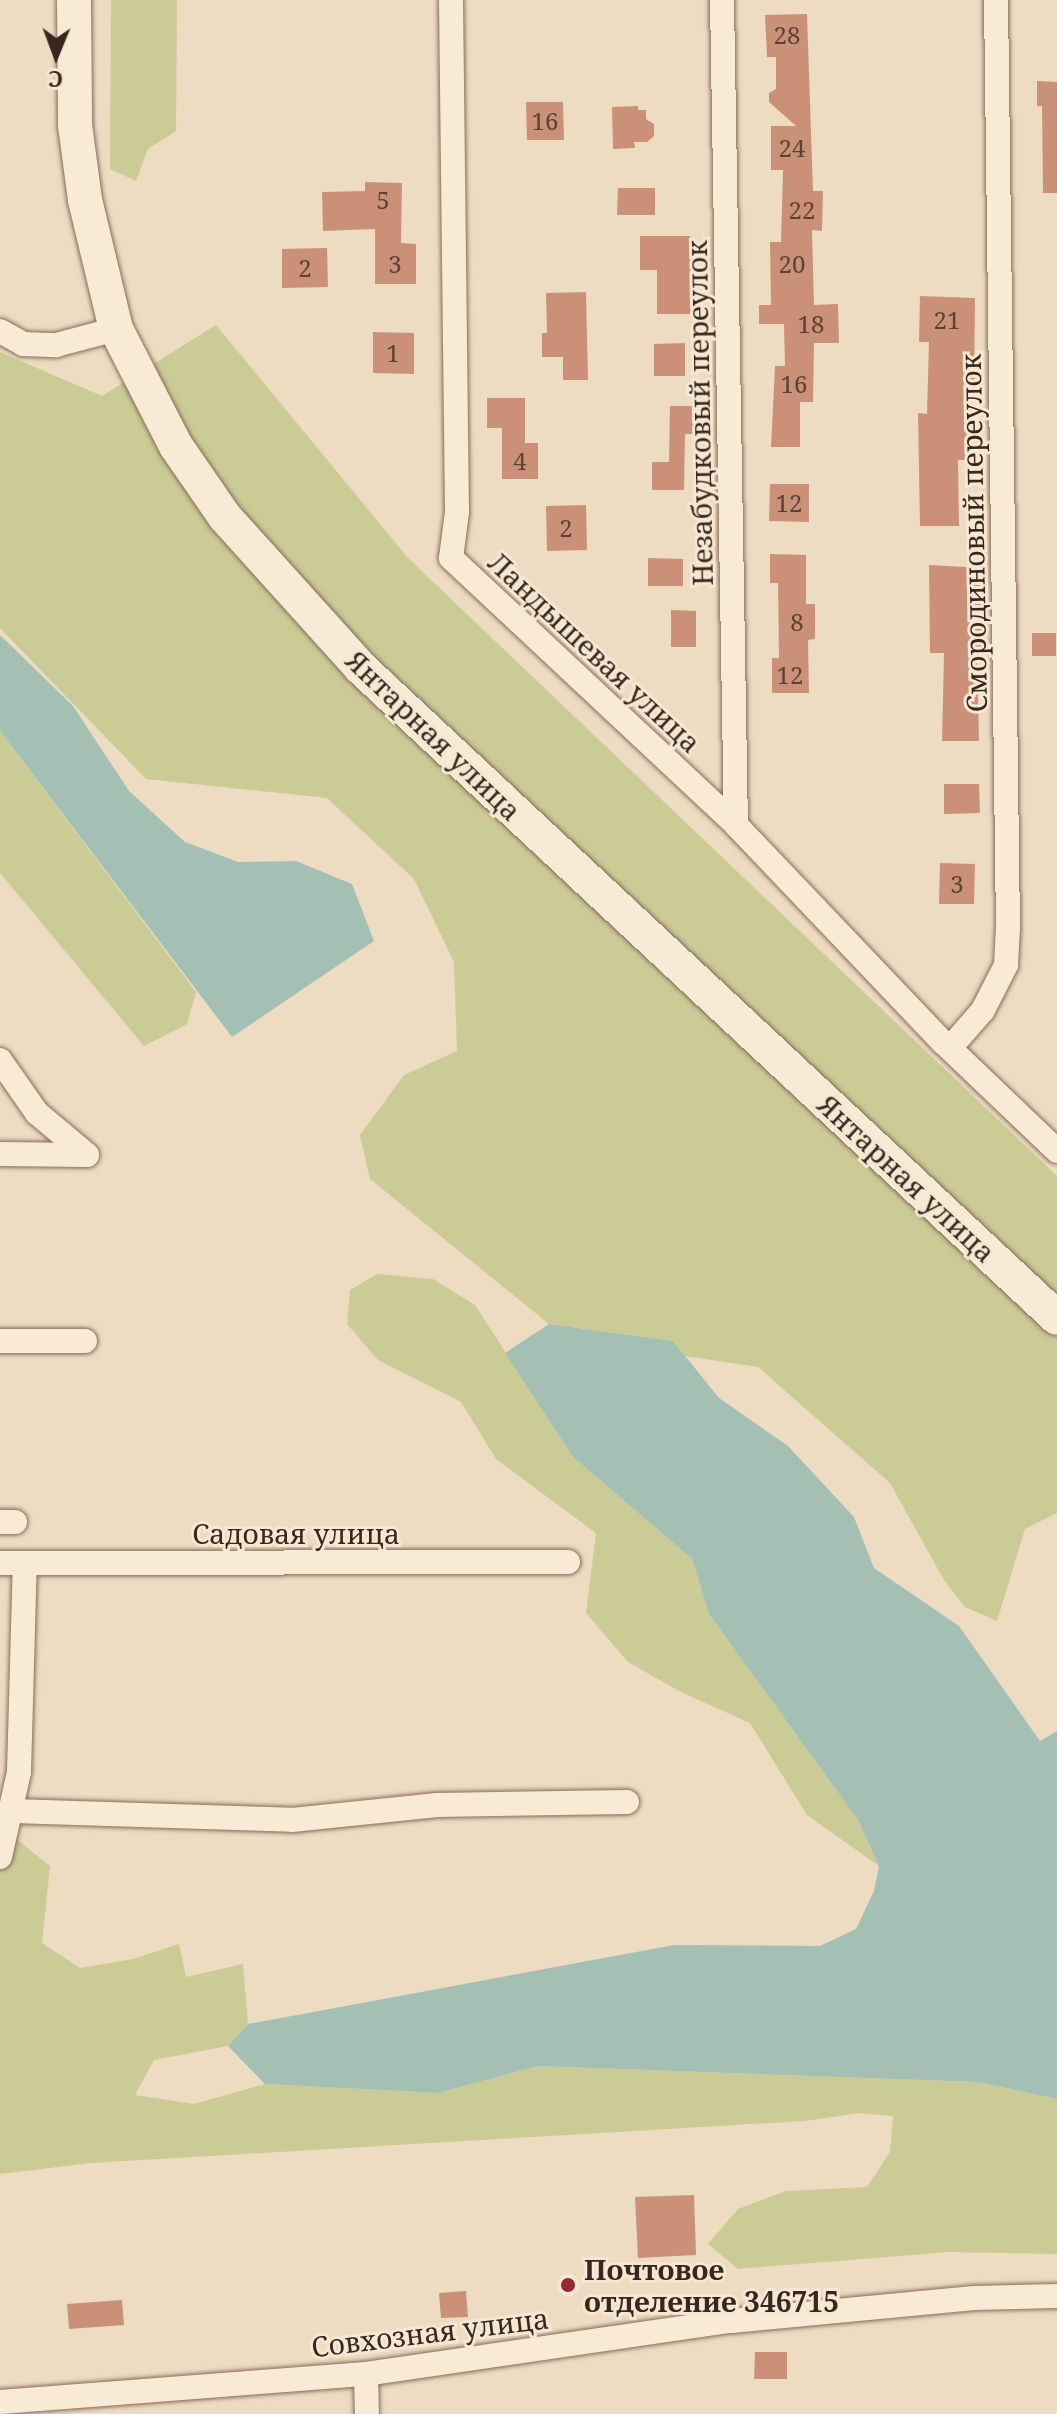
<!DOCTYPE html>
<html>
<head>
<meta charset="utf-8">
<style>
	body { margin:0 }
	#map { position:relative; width:1057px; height:2414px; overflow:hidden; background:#eddbc2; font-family:"Noto Serif",serif }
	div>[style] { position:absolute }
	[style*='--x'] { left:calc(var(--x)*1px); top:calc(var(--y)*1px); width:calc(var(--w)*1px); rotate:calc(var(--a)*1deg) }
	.green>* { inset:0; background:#cbcb96 }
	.water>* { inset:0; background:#a4c0b5 }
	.building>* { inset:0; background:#cb9178 }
	.roads { filter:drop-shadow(0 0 2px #876d5a) drop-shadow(0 0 2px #876d5a) }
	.street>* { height:24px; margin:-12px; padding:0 12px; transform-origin:12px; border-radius:12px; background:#f8ead5 }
	.secondary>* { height:34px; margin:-17px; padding:0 17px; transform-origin:17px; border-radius:17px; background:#f8ead5 }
	.dots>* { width:22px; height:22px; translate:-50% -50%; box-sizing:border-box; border:4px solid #f5e7d2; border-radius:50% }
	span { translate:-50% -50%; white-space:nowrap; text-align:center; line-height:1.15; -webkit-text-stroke:6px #f5e7d2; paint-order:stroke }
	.number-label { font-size:24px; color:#5c4234 }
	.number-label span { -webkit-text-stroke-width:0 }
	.street-label { font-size:28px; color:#37271e }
	.poi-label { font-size:28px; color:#37271e; font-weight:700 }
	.left { translate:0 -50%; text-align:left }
	.north { position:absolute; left:16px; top:16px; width:80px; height:80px; -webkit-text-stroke:6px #f5e7d2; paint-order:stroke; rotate:181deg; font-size:22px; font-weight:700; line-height:32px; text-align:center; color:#37271e }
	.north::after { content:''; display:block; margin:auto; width:28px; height:36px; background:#37271e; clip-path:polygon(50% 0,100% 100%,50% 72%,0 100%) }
</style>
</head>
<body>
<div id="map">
	<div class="green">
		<div style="clip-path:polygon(111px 0,177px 0,176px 131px,148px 149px,136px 181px,110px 169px)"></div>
		<div style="clip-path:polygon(216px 325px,408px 558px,1057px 1176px,1057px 1513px,1025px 1529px,997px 1621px,965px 1607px,944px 1580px,890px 1483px,758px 1367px,685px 1356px,673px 1341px,549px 1324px,370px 1179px,360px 1135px,404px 1075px,457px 1051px,454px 962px,414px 879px,327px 798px,146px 779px,0 628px,0 352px,102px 396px)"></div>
		<div style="clip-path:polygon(0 731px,196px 992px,187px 1024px,144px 1046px,0 873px)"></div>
		<div style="clip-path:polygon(377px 1274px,433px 1279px,475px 1305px,573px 1457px,692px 1559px,709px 1614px,858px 1820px,879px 1866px,807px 1815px,750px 1723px,681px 1692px,628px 1662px,586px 1613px,596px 1533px,496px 1459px,461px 1402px,378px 1360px,347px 1324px,350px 1290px)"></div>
		<div style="clip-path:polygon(0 1826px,50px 1866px,42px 1943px,80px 1968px,133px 1959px,179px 1944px,186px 1977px,243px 1964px,248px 2024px,228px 2046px,154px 2060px,135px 2095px,194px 2104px,265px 2084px,438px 2093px,538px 2066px,978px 2082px,1057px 2099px,1057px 2254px,949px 2252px,738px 2269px,708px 2244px,738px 2209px,786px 2191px,867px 2187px,890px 2152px,893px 2116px,860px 2113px,804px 2121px,91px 2163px,0 2174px)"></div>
	</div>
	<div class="water">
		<div style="clip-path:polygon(0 635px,73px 706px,129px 791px,185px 842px,238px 862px,296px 861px,352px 884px,374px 941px,232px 1037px,0 731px)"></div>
		<div style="clip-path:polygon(549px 1324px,673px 1341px,719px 1398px,788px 1446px,854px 1517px,874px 1568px,959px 1626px,1040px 1741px,1057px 1731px,1057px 2099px,978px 2082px,538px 2066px,438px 2093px,265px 2084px,228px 2046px,248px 2024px,674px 1945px,820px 1946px,856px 1929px,874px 1891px,879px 1866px,858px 1820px,709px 1614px,692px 1559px,573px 1457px,505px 1353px)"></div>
	</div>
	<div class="building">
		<div style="clip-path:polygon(807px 14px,813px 191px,823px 191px,822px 231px,812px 230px,814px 305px,838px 304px,839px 343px,814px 343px,813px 402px,800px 402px,800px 447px,771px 447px,775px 366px,785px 366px,784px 324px,759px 324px,759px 305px,771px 305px,770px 242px,781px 242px,783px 170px,771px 170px,771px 126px,796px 126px,769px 102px,769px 93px,776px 89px,776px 57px,767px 57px,765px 15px)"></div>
		<div style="clip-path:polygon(1037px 81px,1057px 82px,1057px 193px,1043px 193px,1042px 106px,1037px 106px)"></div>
		<div style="clip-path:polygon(526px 102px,563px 102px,564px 140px,527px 140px)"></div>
		<div style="clip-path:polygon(638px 106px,638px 110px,646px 110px,646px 119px,654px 124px,654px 136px,647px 142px,634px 142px,635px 148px,613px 149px,612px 107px)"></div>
		<div style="clip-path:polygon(365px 182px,402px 183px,401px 243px,416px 244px,416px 284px,375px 284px,375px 229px,323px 231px,322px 192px,365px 191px)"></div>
		<div style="clip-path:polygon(618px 188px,655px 188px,655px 215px,617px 215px)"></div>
		<div style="clip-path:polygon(640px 236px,690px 236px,691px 314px,657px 314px,657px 270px,640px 270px)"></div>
		<div style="clip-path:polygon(327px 248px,328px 287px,282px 288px,282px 249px)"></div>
		<div style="clip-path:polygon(586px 292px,588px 380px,563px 380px,563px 357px,542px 357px,542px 333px,547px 333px,546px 293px)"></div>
		<div style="clip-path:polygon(920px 296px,975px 298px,974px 397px,968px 396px,966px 460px,958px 460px,959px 526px,920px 526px,918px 413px,927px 414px,929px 342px,919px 342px)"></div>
		<div style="clip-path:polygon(373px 332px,414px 333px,414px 374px,373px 373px)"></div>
		<div style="clip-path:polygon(685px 343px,685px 376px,654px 376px,654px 344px)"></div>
		<div style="clip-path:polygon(487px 398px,525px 398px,525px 443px,538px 443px,538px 479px,502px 479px,502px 428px,487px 428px)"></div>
		<div style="clip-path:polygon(670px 406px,698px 406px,698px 434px,685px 434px,684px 490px,652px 490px,652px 462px,669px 462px)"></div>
		<div style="clip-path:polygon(770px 484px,809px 484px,809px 522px,769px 521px)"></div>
		<div style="clip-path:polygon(586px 505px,587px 550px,547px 551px,546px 506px)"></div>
		<div style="clip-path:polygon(770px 554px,806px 555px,806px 604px,815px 604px,815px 639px,808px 640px,809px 693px,772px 693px,772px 658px,779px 658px,778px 583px,770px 583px)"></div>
		<div style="clip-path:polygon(648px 558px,683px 559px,683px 586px,648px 586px)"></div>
		<div style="clip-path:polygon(929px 565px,984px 568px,982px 654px,977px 654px,979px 741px,942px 741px,944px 653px,930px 653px)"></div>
		<div style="clip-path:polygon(671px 610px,696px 611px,696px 647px,671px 647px)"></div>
		<div style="clip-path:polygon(1032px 633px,1056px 633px,1056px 656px,1032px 656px)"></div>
		<div style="clip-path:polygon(944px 784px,979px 784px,980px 813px,944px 814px)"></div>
		<div style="clip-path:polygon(940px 863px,975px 864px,974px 904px,939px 904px)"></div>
		<div style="clip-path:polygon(694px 2195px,696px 2255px,638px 2258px,635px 2197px)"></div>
		<div style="clip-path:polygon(466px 2291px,468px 2317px,441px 2318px,439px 2293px)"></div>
		<div style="clip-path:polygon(122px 2300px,124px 2325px,69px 2329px,67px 2304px)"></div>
		<div style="clip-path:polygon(755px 2352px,787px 2352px,787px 2379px,754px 2379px)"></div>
	</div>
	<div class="roads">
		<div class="street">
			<div style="--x:451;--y:0;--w:512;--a:89.33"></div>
			<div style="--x:457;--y:512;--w:46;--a:97.4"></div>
			<div style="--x:451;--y:558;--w:391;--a:43.1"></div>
			<div style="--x:736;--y:825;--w:300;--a:46.4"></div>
			<div style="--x:943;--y:1042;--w:158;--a:43.7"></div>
			<div style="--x:722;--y:0;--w:825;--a:89.03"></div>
			<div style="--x:0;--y:331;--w:26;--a:29"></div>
			<div style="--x:23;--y:344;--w:33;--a:2"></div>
			<div style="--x:56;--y:345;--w:62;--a:-14.9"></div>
			<div style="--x:950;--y:1048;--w:50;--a:-49"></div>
			<div style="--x:983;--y:1010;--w:51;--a:-62.9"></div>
			<div style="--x:1006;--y:965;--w:36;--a:-87"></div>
			<div style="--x:1008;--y:929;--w:929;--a:-90.74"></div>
			<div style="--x:0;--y:1060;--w:65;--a:55.1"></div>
			<div style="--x:37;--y:1113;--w:65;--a:40"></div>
			<div style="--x:0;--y:1154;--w:87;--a:0.7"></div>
			<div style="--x:0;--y:1341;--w:85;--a:0"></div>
			<div style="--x:0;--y:1522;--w:15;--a:0"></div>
			<div style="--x:0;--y:1563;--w:568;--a:-0.1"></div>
			<div style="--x:12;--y:1811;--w:280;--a:1.8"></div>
			<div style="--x:292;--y:1820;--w:146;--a:-5.9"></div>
			<div style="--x:437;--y:1805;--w:190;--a:-0.9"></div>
			<div style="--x:0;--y:1857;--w:87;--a:-77.4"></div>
			<div style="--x:19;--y:1772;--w:209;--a:-88.4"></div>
			<div style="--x:366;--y:2374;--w:40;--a:88.6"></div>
			<div style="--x:0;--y:2402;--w:367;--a:-4.4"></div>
			<div style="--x:366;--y:2374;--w:369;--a:-8.3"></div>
			<div style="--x:731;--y:2321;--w:244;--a:-5.4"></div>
			<div style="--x:974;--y:2298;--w:83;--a:-1.4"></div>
		</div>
		<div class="secondary">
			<div style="--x:74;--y:0;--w:125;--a:89.5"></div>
			<div style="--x:75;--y:125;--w:76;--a:82.4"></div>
			<div style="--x:85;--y:200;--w:133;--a:76.5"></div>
			<div style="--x:116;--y:329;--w:131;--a:62.9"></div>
			<div style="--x:176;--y:446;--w:86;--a:55.4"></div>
			<div style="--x:225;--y:517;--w:203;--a:48"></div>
			<div style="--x:361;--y:668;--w:952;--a:43.04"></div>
		</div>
	</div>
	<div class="dots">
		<div style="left:568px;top:2285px;background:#952a37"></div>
	</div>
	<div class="number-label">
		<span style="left:787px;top:35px">28</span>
		<span style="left:545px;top:121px">16</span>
		<span style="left:792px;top:148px">24</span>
		<span style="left:383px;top:200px">5</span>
		<span style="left:802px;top:210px">22</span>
		<span style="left:395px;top:264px">3</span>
		<span style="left:792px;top:264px">20</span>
		<span style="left:305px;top:268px">2</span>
		<span style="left:947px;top:320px">21</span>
		<span style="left:811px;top:324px">18</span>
		<span style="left:393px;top:353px">1</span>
		<span style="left:794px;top:384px">16</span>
		<span style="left:520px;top:461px">4</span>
		<span style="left:789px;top:503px">12</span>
		<span style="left:566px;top:528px">2</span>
		<span style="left:797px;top:622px">8</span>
		<span style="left:790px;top:675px">12</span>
		<span style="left:957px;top:884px">3</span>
	</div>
	<div class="street-label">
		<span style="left:699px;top:413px;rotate:-91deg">Незабудковый переулок</span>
		<span style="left:973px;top:533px;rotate:-91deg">Смородиновый переулок</span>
		<span style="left:595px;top:652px;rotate:43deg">Ландышевая улица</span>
		<span style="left:434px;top:735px;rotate:44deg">Янтарная улица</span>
		<span style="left:907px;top:1178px;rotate:43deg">Янтарная улица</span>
		<span style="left:296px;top:1533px">Садовая улица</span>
		<span style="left:430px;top:2332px;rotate:-7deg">Совхозная улица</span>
	</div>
	<div class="poi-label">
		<span class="left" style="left:584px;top:2285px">Почтовое<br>отделение 346715</span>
	</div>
	<div class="north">С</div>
</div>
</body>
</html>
